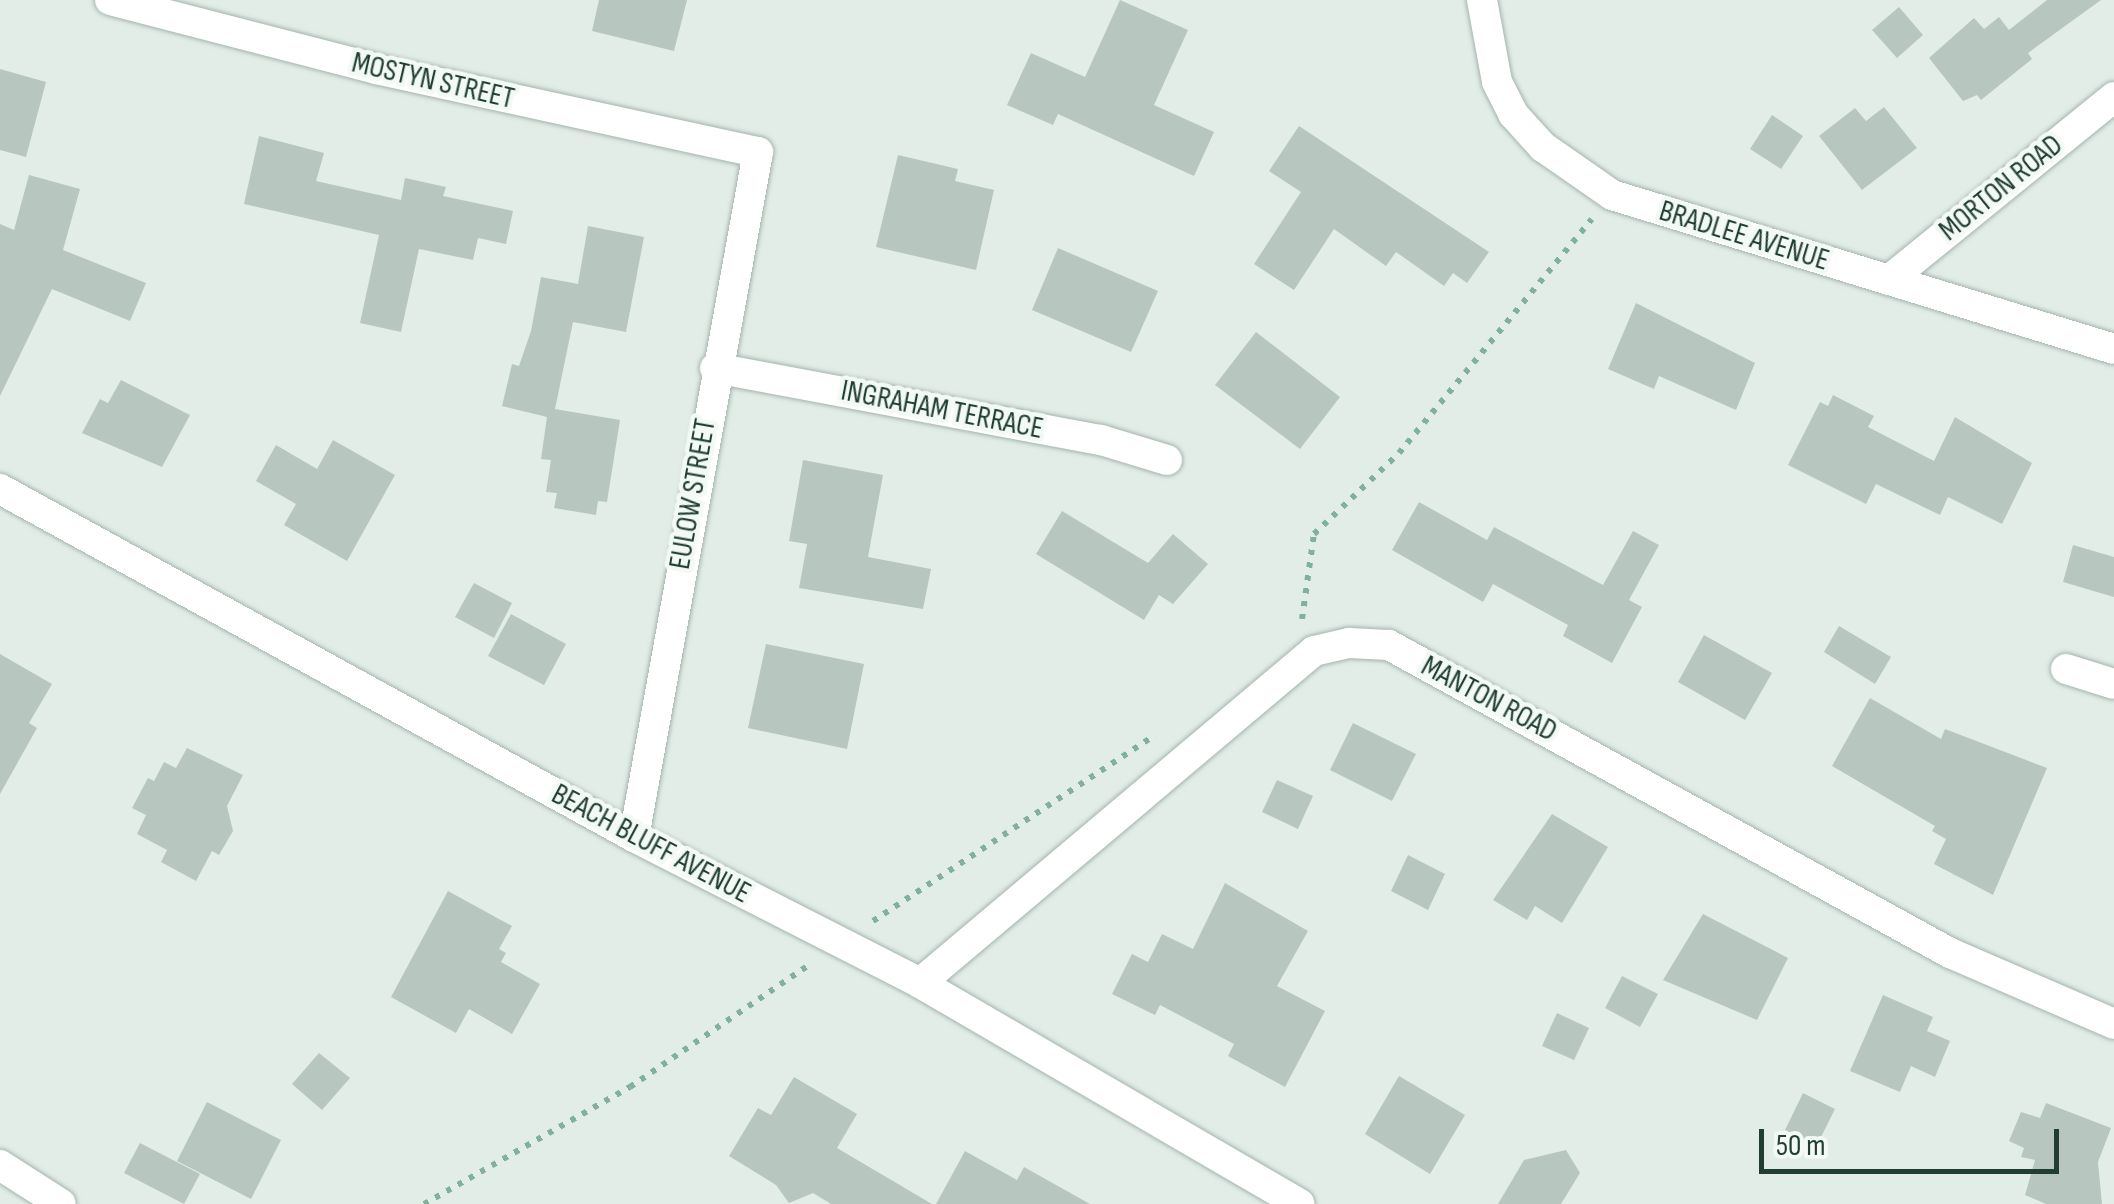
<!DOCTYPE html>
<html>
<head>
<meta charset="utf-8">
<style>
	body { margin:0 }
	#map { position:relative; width:2114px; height:1204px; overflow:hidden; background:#e2ede7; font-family:"Sofia Sans Condensed",sans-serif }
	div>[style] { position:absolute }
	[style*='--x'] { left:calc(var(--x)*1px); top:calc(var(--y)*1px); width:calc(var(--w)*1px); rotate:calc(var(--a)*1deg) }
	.building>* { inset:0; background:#b7c7bf }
	.path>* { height:6px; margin-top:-3px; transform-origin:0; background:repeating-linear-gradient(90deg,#81b19d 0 5px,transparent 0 13px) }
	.roads { filter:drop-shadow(0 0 2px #a4b5ad) drop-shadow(0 0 2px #a4b5ad) }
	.street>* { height:30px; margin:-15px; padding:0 15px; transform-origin:15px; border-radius:15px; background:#fff }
	.secondary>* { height:30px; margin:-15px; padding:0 15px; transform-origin:15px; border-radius:15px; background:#fff }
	span { translate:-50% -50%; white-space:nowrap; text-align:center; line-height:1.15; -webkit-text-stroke:9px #f3f9f5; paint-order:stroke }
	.street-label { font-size:30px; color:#213e33 }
	.scale { position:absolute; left:1759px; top:1129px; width:300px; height:45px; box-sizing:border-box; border:5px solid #213e33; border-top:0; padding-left:12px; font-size:30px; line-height:35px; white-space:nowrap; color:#213e33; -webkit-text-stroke:8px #f3f9f5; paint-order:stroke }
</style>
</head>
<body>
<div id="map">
	<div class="building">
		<div style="clip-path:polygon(599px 0,687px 0,674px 51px,592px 31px)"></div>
		<div style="clip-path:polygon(1120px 0,1188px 30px,1154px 105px,1214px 132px,1194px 176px,1058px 114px,1053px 125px,1007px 105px,1031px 53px,1085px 77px)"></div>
		<div style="clip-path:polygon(2047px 0,2101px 0,2028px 53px,2032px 59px,1981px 100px,1977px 95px,1963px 101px,1929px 58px,1974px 18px,1984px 29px,1999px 17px,2009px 30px)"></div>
		<div style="clip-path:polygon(1899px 7px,1923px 35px,1897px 58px,1872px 30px)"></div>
		<div style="clip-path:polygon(0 69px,46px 82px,26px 157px,0 150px)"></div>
		<div style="clip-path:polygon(1884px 107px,1917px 148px,1862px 190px,1819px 136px,1855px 108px,1866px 121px)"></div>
		<div style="clip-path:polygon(1772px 115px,1803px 136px,1781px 169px,1750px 149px)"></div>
		<div style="clip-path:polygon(1299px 126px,1489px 252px,1467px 283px,1453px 273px,1444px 286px,1396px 252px,1386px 266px,1334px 229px,1294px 290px,1254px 264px,1301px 192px,1269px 171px)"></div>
		<div style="clip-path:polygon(259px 136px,324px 153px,316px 181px,401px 200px,405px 178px,446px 187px,443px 196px,513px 211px,506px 244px,478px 238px,473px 260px,419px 249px,401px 332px,360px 323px,379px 235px,244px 204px)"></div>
		<div style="clip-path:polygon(898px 155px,958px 169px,955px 181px,994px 190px,976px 270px,876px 247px)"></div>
		<div style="clip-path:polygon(29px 175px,80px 189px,63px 250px,146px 283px,130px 321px,52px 289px,0 396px,0 224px,14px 230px)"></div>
		<div style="clip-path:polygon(588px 226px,644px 237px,626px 332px,573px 322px,555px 409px,620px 420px,607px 502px,598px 501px,596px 515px,554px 508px,557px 493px,546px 492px,551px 460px,541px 459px,547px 417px,502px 406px,512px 364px,519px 366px,531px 331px,541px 277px,578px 284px)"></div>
		<div style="clip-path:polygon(1058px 248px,1158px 291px,1131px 352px,1032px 310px)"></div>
		<div style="clip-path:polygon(1636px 303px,1755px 363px,1736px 410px,1659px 376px,1654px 389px,1608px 369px)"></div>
		<div style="clip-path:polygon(1256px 332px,1340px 397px,1300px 449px,1215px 385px)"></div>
		<div style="clip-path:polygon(121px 380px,190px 415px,162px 467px,82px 433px,100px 399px,108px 403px)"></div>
		<div style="clip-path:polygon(1833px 395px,1874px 416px,1868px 427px,1934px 461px,1955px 417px,2032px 463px,2002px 524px,1948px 497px,1940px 515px,1876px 484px,1866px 504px,1788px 465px,1820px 402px,1828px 406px)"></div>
		<div style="clip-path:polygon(333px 440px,395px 475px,347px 561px,284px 525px,296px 504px,256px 481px,276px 445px,317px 469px)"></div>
		<div style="clip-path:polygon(803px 460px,883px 475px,868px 557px,931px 569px,923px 609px,799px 588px,807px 544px,789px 541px)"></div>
		<div style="clip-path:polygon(1419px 502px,1487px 540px,1494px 527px,1603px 585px,1633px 531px,1659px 545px,1629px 600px,1642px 607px,1612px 663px,1563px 636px,1568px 625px,1493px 584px,1483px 602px,1392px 550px)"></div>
		<div style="clip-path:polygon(1062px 511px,1148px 563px,1173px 534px,1208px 564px,1173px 604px,1159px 595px,1144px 620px,1036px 554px)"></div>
		<div style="clip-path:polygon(2073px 545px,2114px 557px,2114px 597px,2063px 582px)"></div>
		<div style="clip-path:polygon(474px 583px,512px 603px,494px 638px,455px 617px)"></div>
		<div style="clip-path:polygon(511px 614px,566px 644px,544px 685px,488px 656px)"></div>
		<div style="clip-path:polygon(1839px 626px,1891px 657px,1875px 684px,1824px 652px)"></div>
		<div style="clip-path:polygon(1704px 635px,1772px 673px,1745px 720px,1678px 682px)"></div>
		<div style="clip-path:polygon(766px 644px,864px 664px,847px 749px,748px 728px)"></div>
		<div style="clip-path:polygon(0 654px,52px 684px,29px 723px,37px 728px,0 794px)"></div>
		<div style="clip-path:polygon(1870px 698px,1941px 739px,1945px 729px,2047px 768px,1993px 895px,1934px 864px,1946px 839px,1932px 831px,1935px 826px,1832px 766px)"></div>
		<div style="clip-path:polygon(1353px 723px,1416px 754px,1392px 801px,1330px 770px)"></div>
		<div style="clip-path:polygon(187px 748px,243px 775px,227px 806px,233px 831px,219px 855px,212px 851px,196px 881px,161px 862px,167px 850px,137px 834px,146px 815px,132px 808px,148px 778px,154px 781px,164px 762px,176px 768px)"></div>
		<div style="clip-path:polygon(1277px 780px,1313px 796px,1298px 829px,1262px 812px)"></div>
		<div style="clip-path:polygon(1552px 814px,1608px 847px,1562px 923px,1535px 906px,1527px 920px,1493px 900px)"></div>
		<div style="clip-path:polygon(1408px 855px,1445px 874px,1428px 910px,1391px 891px)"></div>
		<div style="clip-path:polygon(1225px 883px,1308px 931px,1277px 986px,1325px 1011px,1285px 1087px,1228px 1056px,1234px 1044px,1160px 1005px,1155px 1015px,1112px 994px,1132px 954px,1148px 962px,1162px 934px,1193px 949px)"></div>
		<div style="clip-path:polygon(448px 891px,512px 926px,499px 949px,506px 953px,501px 962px,540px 984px,512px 1034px,469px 1009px,456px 1033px,391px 997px)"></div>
		<div style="clip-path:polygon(1703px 914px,1788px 958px,1757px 1020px,1663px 980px)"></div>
		<div style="clip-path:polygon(1622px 976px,1658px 994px,1640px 1027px,1605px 1008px)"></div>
		<div style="clip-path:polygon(1883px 995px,1933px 1017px,1927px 1031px,1950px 1041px,1935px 1077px,1911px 1066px,1900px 1092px,1850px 1071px)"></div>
		<div style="clip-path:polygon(1557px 1013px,1589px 1028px,1574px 1060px,1542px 1046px)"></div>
		<div style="clip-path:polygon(319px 1053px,350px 1078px,322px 1110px,292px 1084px)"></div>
		<div style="clip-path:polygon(1399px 1076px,1465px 1115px,1430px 1174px,1365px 1134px)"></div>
		<div style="clip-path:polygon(794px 1077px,857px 1114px,837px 1148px,932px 1204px,831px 1204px,813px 1193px,789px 1203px,776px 1185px,729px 1156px,758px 1108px,771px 1115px)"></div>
		<div style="clip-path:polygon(1803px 1093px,1835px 1109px,1817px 1145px,1785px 1130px)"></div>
		<div style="clip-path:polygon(207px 1102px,281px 1140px,251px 1199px,177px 1161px)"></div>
		<div style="clip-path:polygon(2046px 1103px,2111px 1128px,2098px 1162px,2102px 1204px,2046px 1204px,2025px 1195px,2035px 1160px,2021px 1157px,2024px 1148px,2009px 1141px,2021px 1112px,2040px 1118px)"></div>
		<div style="clip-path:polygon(140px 1143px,200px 1174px,184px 1204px,124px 1173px)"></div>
		<div style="clip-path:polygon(1566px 1150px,1580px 1173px,1561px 1204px,1498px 1204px,1524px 1160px)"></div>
		<div style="clip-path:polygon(965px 1151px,1017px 1180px,1024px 1167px,1090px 1204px,936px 1204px)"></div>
	</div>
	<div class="path">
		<div style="--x:1302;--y:619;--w:86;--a:-82"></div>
		<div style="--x:1314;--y:534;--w:117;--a:-43.6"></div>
		<div style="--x:1399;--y:453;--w:303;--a:-50.5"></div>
		<div style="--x:873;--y:921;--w:338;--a:-33.4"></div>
		<div style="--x:424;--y:1204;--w:237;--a:-29.6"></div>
		<div style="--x:630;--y:1087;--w:217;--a:-34.3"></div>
	</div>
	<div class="roads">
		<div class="street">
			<div style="--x:110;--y:0;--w:275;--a:14.5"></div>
			<div style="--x:376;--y:69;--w:391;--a:12.3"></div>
			<div style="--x:758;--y:152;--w:696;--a:100.26"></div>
			<div style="--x:1889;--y:280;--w:290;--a:-39.1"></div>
			<div style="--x:715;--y:368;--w:393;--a:10.6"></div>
			<div style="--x:1101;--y:440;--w:69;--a:16.9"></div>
			<div style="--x:0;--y:489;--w:723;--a:28.76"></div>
			<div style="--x:634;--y:837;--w:321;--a:27"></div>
			<div style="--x:920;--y:983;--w:439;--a:30.2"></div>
			<div style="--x:2066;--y:669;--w:50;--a:17.4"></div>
			<div style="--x:920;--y:983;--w:515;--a:-40.12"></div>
			<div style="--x:1314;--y:651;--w:36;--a:-13"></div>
			<div style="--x:1349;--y:643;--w:40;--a:2.9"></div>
			<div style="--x:1389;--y:645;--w:640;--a:28.77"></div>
			<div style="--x:1950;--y:953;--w:179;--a:23.4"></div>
			<div style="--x:0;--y:1165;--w:72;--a:32.6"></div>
		</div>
		<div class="secondary">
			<div style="--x:1482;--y:0;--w:83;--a:79.6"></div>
			<div style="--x:1497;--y:82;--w:36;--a:63"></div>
			<div style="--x:1513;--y:114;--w:45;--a:47.7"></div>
			<div style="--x:1543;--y:147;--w:84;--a:34.8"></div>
			<div style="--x:1612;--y:195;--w:525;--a:17.05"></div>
		</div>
	</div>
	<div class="street-label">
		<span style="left:433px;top:81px;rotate:13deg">MOSTYN STREET</span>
		<span style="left:2001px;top:188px;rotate:-39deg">MORTON ROAD</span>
		<span style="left:1744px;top:236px;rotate:17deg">BRADLEE AVENUE</span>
		<span style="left:942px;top:410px;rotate:11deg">INGRAHAM TERRACE</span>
		<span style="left:693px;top:494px;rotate:-80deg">EULOW STREET</span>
		<span style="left:1489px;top:699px;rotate:28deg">MANTON ROAD</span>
		<span style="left:651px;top:844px;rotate:28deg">BEACH BLUFF AVENUE</span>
	</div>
	<div class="scale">50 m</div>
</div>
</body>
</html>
